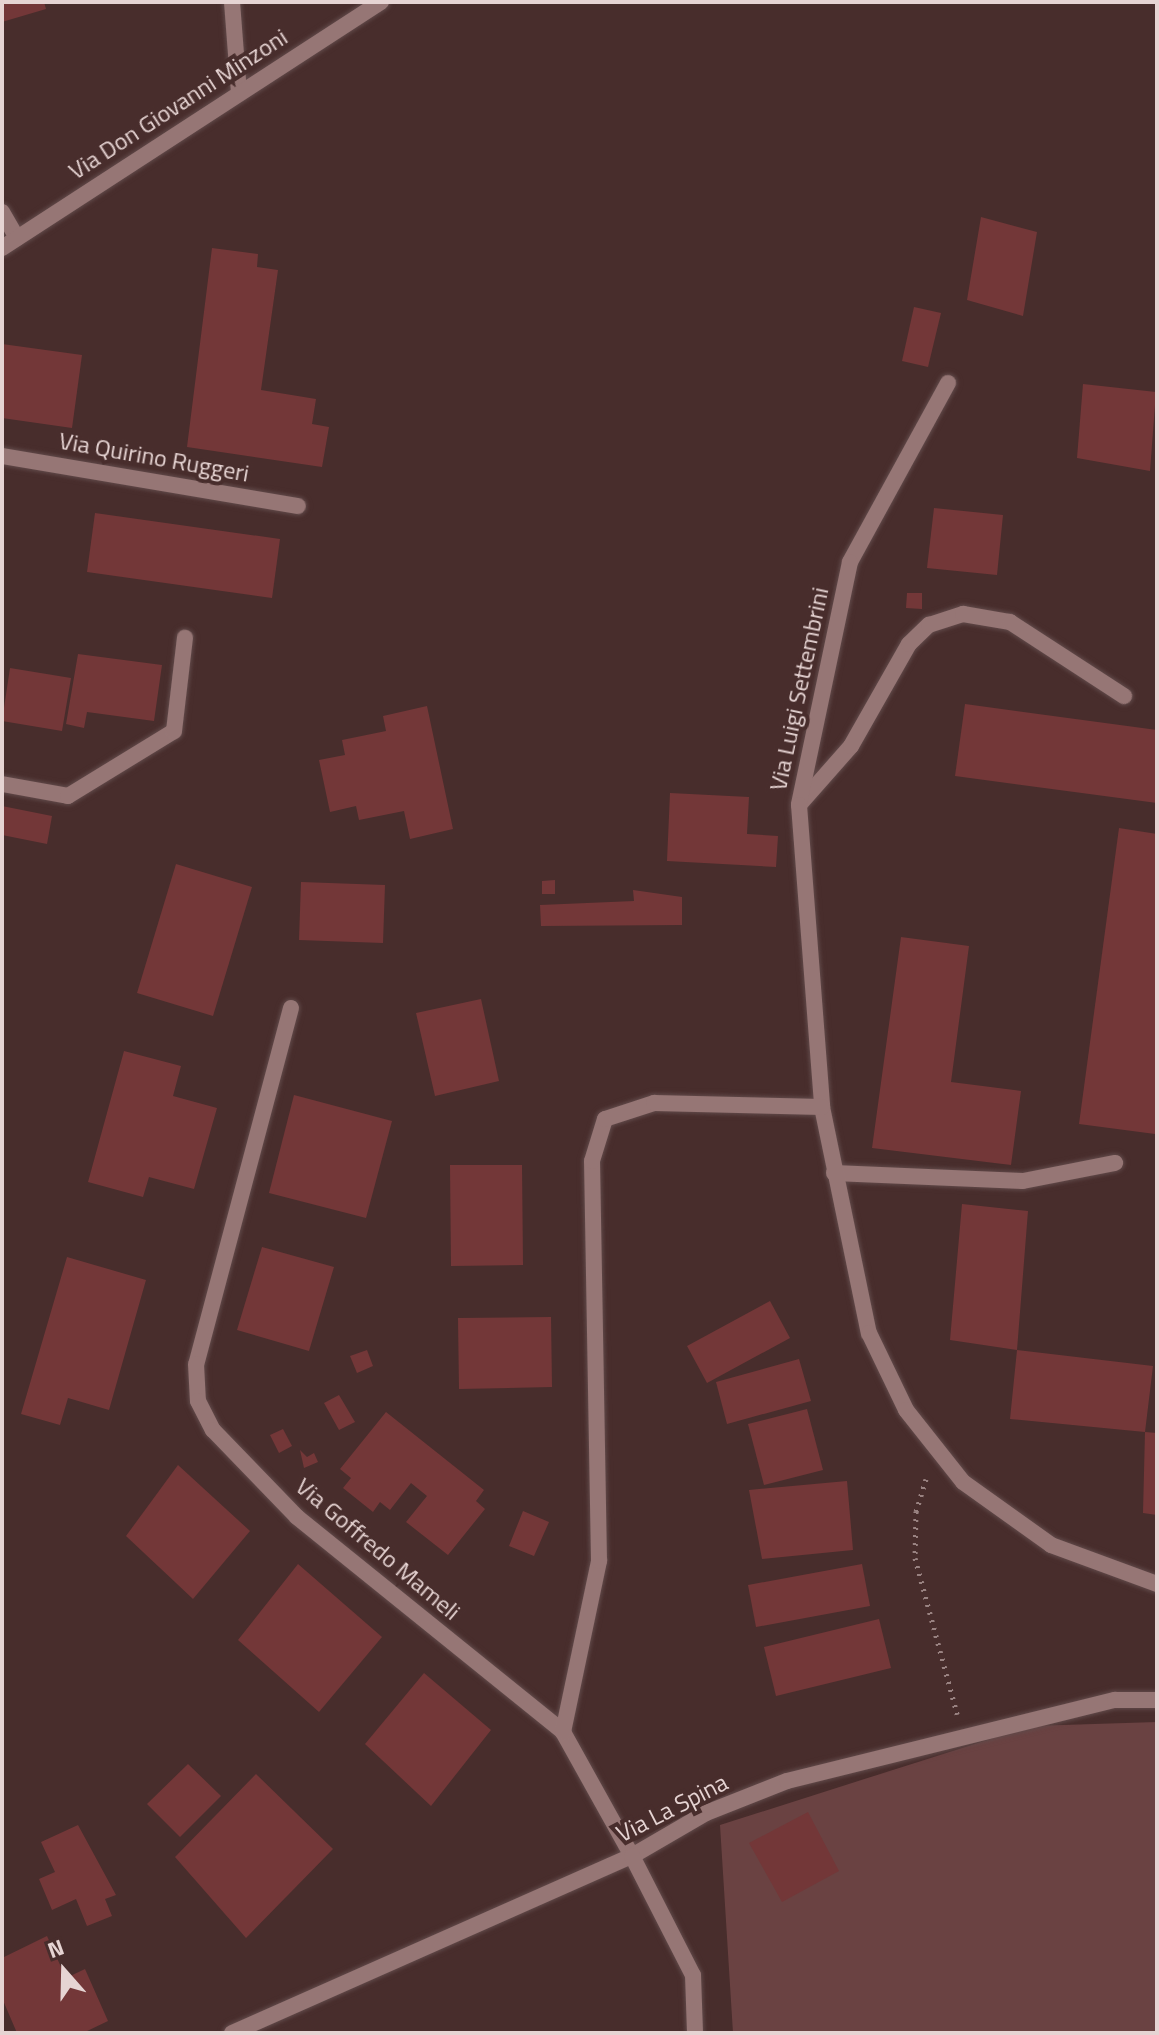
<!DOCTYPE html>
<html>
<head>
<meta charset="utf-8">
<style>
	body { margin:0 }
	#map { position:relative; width:1159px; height:2035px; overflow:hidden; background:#482d2c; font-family:"Titillium Web",sans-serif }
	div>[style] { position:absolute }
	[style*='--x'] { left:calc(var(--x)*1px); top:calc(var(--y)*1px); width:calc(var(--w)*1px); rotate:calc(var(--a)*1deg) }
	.green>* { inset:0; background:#6a4242 }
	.building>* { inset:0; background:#733738 }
	.path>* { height:5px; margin-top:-2.5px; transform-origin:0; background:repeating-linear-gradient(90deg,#998281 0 2px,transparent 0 8px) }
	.roads { filter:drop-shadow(0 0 2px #614a4a) drop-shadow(0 0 2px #614a4a) }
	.service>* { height:16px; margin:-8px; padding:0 8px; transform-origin:8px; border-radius:8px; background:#967675 }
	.minor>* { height:16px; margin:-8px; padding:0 8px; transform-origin:8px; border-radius:8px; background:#967675 }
	.tertiary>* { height:16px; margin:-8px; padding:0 8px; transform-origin:8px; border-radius:8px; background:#967675 }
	span { translate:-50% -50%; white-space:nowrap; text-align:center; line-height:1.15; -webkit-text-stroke:8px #482d2c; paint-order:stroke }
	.street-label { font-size:24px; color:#e6d4d3 }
	.frame { position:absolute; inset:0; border:4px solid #e6d4d3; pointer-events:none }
	.north { position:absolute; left:24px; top:1931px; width:80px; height:80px; -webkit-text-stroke:6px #482d2c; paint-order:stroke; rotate:340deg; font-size:22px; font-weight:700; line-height:32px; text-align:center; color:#e6d4d3 }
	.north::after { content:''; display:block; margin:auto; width:28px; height:36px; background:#e6d4d3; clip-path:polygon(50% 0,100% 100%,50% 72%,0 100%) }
</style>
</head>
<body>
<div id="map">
	<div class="green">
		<div style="clip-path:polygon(1157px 1722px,1157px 2033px,733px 2033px,720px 1825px,1031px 1726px)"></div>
	</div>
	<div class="building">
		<div style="clip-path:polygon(2px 2px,44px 2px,46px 9px,2px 22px)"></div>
		<div style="clip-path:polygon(981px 217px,1037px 232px,1023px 316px,967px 300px)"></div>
		<div style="clip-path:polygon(212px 248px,258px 254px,257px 267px,278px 270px,261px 390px,316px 399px,312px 424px,329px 427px,322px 467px,187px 447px)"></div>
		<div style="clip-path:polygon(914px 307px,941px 313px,928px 367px,902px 361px)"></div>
		<div style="clip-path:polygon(2px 344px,82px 355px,72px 428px,2px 418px)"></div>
		<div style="clip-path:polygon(1083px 384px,1156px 392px,1150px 471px,1077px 458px)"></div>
		<div style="clip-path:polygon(934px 508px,1003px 515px,997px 575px,927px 568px)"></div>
		<div style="clip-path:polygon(95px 513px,280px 539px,272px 598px,87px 572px)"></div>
		<div style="clip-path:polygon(907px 593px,922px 593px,922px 609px,906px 608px)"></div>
		<div style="clip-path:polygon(78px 654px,162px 665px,154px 721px,87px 712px,84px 728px,66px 724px)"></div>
		<div style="clip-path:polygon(10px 668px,71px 678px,62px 731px,2px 721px)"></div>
		<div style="clip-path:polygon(965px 704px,1157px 730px,1157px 803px,955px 776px)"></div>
		<div style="clip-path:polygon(427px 706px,453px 829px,410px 839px,404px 811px,359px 820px,356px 806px,330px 812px,319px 760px,345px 755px,342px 740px,386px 731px,383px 716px)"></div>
		<div style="clip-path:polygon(670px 793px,749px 797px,747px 834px,778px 836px,776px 867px,667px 861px)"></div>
		<div style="clip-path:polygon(2px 806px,52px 816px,47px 844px,2px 835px)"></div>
		<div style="clip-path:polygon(1119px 828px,1157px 834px,1155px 1134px,1079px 1124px)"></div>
		<div style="clip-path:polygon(176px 864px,252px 887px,213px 1016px,137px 993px)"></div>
		<div style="clip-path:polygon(555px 880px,555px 894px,542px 894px,542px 881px)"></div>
		<div style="clip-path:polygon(301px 882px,385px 885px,383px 943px,299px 940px)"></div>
		<div style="clip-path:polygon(633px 890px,682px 897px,682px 925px,541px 926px,540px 905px,634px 901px)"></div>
		<div style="clip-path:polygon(901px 937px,969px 946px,951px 1082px,1021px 1091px,1011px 1165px,872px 1148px)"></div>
		<div style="clip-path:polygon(481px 999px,499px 1081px,435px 1096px,416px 1013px)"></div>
		<div style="clip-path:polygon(124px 1051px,181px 1066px,173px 1096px,217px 1108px,194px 1189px,149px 1177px,143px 1197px,88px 1182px)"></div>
		<div style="clip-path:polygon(294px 1095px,392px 1121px,366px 1218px,269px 1193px)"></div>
		<div style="clip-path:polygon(450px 1165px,522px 1165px,523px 1265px,451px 1266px)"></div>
		<div style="clip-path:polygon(962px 1204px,1028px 1211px,1017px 1350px,1153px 1366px,1145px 1432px,1010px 1419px,1017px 1350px,950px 1340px)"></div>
		<div style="clip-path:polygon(262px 1247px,334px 1267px,309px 1351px,237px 1330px)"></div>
		<div style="clip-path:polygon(67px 1257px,146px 1280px,109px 1410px,68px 1398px,60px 1425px,21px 1414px)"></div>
		<div style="clip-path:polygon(770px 1301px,790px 1338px,707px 1383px,687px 1346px)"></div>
		<div style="clip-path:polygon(551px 1317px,552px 1387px,459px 1389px,458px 1318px)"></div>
		<div style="clip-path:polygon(367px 1350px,373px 1366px,357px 1373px,350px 1356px)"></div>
		<div style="clip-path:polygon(799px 1359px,811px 1401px,727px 1424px,716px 1382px)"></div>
		<div style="clip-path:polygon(339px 1395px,355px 1422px,339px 1430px,324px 1403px)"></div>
		<div style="clip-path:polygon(807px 1409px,823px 1470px,764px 1485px,748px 1424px)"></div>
		<div style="clip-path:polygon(386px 1412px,484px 1490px,476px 1501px,485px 1509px,448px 1555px,406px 1522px,427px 1496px,411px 1483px,390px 1510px,380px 1502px,373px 1512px,343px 1488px,351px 1478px,340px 1469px)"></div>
		<div style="clip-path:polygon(283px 1429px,292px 1446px,279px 1453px,270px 1435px)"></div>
		<div style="clip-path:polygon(1145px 1432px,1157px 1433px,1157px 1515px,1143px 1513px)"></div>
		<div style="clip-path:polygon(300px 1450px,307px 1457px,314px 1453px,318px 1462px,304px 1468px)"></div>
		<div style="clip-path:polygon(178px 1465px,250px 1531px,193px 1599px,126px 1536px)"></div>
		<div style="clip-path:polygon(847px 1481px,853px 1550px,762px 1559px,749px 1490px)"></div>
		<div style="clip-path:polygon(523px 1511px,549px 1522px,534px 1556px,509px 1546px)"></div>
		<div style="clip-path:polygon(298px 1564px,382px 1637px,319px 1712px,238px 1640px)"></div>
		<div style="clip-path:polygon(862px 1564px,870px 1606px,756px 1627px,748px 1585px)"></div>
		<div style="clip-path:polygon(879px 1619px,891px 1668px,776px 1696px,764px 1647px)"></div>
		<div style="clip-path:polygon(424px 1673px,491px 1730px,431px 1806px,365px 1744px)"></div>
		<div style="clip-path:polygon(188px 1764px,221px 1796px,180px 1837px,147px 1804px)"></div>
		<div style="clip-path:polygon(256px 1774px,333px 1849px,246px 1938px,175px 1857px)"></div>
		<div style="clip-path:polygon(808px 1812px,839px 1871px,782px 1902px,749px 1843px)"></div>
		<div style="clip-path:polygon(78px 1825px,116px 1895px,105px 1899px,112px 1916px,87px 1926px,76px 1899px,52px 1910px,39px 1879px,55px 1872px,41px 1842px)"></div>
		<div style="clip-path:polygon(47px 1936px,66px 1978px,85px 1969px,108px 2021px,83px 2033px,17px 2033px,2px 1998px,2px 1958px)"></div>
	</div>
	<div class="path">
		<div style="--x:926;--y:1479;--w:34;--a:107"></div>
		<div style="--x:916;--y:1511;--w:47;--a:91.2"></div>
		<div style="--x:915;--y:1558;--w:162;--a:74.9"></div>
	</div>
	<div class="roads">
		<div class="service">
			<div style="--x:232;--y:2;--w:91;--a:85.6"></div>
			<div style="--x:2;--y:212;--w:30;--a:60"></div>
			<div style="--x:2;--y:784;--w:67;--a:10.3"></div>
			<div style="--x:68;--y:796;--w:124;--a:-31.5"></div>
			<div style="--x:174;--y:731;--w:94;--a:-83.3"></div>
			<div style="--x:799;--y:805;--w:79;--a:-48.6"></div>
			<div style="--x:851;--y:746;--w:117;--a:-60.4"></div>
			<div style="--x:909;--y:644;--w:28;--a:-44"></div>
			<div style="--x:929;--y:625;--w:36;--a:-18"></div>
			<div style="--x:963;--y:614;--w:48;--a:9.7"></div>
			<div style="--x:1010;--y:622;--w:136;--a:33"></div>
			<div style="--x:834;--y:1173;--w:189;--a:2.4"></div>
			<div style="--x:1023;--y:1181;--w:94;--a:-11.1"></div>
		</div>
		<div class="minor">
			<div style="--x:2;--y:248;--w:452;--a:-33"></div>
			<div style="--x:948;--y:383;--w:204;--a:118.7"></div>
			<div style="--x:850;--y:562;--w:248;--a:101.9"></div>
			<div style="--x:799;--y:805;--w:303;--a:85.6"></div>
			<div style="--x:822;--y:1107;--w:231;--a:78.3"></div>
			<div style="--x:869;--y:1333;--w:85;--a:64.3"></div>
			<div style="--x:906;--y:1410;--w:92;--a:51.6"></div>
			<div style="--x:963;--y:1482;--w:108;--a:35.6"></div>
			<div style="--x:1051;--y:1545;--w:113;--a:20.2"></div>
			<div style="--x:2;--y:456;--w:300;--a:9.6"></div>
			<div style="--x:291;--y:1008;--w:368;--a:104.9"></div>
			<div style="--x:196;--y:1364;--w:37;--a:87"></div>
			<div style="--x:198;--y:1401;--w:33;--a:63"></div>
			<div style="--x:213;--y:1430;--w:121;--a:46"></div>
			<div style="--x:297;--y:1517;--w:342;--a:38.9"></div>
			<div style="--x:563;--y:1732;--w:142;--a:60.9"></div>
			<div style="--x:632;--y:1856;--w:86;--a:-30.2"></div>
			<div style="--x:706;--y:1813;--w:87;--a:-21.6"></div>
			<div style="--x:787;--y:1781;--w:338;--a:-13.9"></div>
			<div style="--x:1115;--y:1700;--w:42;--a:0"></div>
			<div style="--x:563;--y:1732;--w:175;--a:-78.1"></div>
			<div style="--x:599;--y:1561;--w:400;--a:-91"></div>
			<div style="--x:592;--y:1161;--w:44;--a:-72.8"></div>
			<div style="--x:605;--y:1119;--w:52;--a:-18.1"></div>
			<div style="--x:654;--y:1103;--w:168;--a:1.4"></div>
		</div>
		<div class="tertiary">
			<div style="--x:232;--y:2033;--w:437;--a:-23.9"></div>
			<div style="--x:632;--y:1856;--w:134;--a:62.9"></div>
			<div style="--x:693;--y:1975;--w:58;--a:88"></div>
		</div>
	</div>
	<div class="street-label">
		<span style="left:178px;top:104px;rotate:-33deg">Via Don Giovanni Minzoni</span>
		<span style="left:154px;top:457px;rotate:10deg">Via Quirino Ruggeri</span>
		<span style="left:799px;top:689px;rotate:-78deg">Via Luigi Settembrini</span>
		<span style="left:378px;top:1549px;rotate:40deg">Via Goffredo Mameli</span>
		<span style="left:672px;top:1808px;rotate:-27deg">Via La Spina</span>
	</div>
	<div class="frame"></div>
	<div class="north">N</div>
</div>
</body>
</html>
